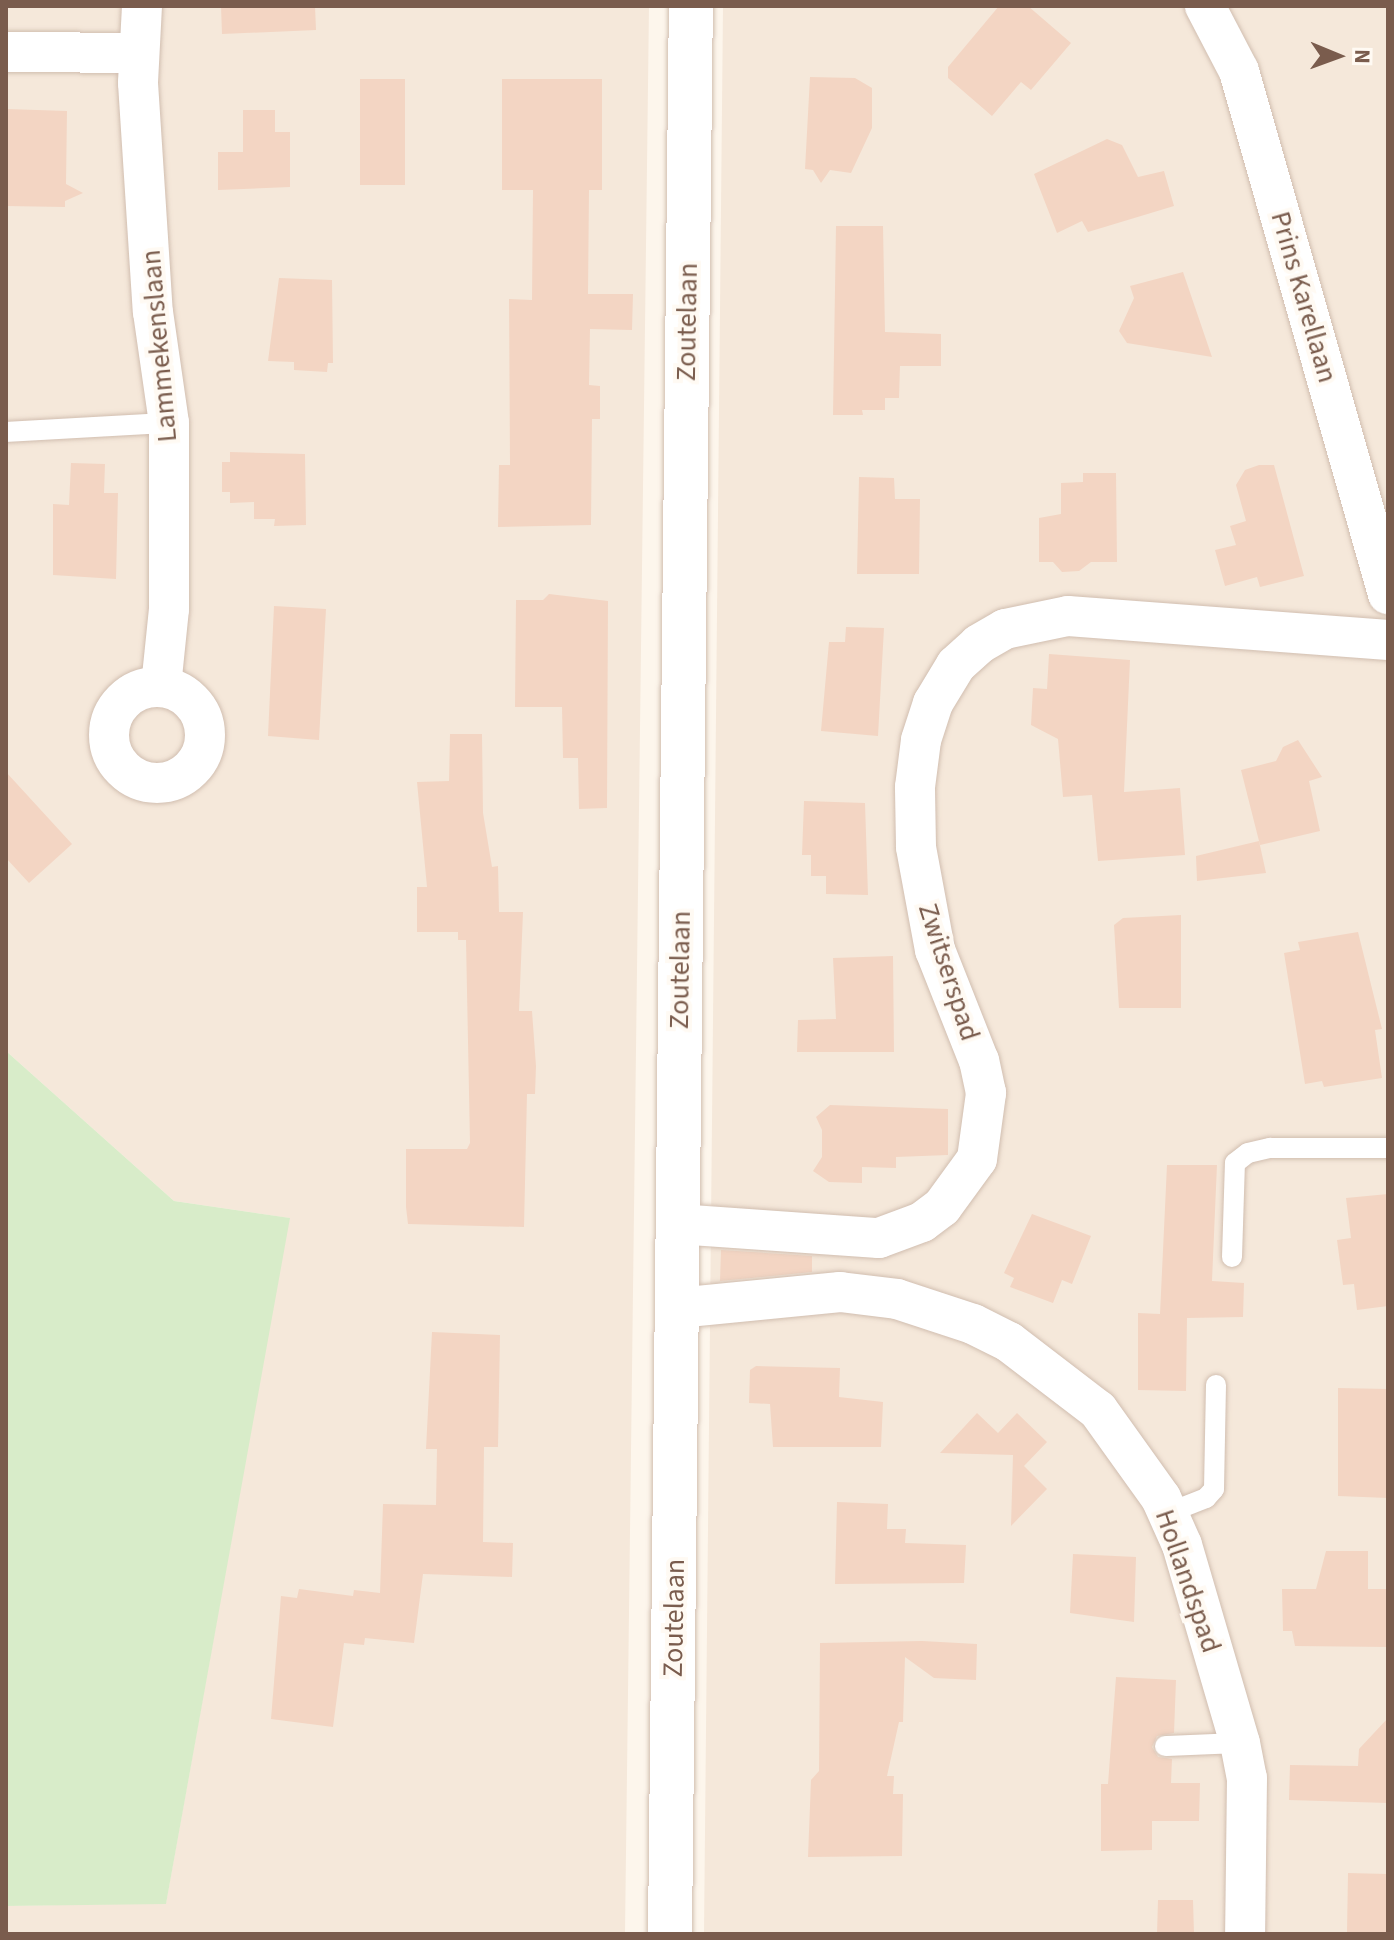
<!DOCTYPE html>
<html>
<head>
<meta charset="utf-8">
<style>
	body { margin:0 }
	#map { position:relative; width:1394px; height:1940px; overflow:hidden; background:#fdf6ec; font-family:"Source Sans 3",sans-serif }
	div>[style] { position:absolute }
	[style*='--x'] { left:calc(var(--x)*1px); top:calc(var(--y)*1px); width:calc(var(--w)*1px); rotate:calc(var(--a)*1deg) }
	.residential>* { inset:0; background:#f5e8da }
	.green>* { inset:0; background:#d8ecc9 }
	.building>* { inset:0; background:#f3d5c3 }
	.roads { filter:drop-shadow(0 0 2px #d1beb0) drop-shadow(0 0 2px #d1beb0) }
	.service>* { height:20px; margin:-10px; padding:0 10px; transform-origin:10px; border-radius:10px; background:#fff }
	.minor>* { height:40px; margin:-20px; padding:0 20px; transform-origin:20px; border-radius:20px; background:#fff }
	.minor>.ring { margin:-20px; padding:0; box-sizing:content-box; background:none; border:40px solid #fff; border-radius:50% }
	.tertiary>* { height:44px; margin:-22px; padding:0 22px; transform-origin:22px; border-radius:22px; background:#fff }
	span { translate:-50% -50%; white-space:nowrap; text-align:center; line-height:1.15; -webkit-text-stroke:8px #fffaf3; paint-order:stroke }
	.street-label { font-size:28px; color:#7a5c4d }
	.frame { position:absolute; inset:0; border:8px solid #7a5c4d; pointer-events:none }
	.north { position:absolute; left:1298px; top:16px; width:80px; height:80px; -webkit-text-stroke:6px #fffaf3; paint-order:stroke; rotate:91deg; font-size:22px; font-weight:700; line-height:32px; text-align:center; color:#7a5c4d }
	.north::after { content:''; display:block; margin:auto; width:28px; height:36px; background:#7a5c4d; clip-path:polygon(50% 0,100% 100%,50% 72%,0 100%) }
</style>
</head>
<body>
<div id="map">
	<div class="residential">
		<div style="clip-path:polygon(6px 6px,649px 6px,625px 1934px,6px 1934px,6px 1906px,166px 1903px,289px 1218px,174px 1201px,6px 1051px)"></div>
		<div style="clip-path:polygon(723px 6px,1388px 6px,1388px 1934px,704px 1934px)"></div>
	</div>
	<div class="green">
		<div style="clip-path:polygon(6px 1051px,174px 1201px,290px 1218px,166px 1904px,6px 1906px)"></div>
	</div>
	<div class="building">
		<div style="clip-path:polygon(221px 6px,315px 6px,316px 30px,222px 34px)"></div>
		<div style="clip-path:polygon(999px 6px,1028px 6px,1071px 43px,1031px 90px,1021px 82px,992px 116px,948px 78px,948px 67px)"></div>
		<div style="clip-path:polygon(810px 77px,855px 78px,872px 88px,872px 128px,851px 173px,830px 170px,821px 183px,813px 170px,805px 169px)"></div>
		<div style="clip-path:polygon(360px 79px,405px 79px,405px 185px,360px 185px)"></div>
		<div style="clip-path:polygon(502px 79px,602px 79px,602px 190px,589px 190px,588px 294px,633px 294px,632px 330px,590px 329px,589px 385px,600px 386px,600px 419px,592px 419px,591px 525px,498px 527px,499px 465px,510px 465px,509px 299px,532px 300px,533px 190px,502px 190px)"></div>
		<div style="clip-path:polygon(6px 109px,67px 111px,66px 184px,83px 193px,65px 201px,65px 207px,6px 206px)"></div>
		<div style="clip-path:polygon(243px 110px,275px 110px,275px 132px,290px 132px,290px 187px,218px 190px,218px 152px,243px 152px)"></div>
		<div style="clip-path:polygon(1107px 139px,1122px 145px,1138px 177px,1164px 171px,1174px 206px,1088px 232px,1082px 221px,1057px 233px,1034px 174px)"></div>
		<div style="clip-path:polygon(836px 226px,883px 226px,885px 332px,941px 334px,941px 366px,900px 366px,899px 398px,885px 398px,885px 410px,862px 410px,863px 415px,833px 415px)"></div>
		<div style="clip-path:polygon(1183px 272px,1212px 357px,1127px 343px,1119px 331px,1134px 298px,1130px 286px)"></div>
		<div style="clip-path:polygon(279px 278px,332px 280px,333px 363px,328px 363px,327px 372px,294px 370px,294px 362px,268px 361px)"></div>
		<div style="clip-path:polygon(230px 452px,305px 454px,306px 525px,274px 526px,275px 519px,254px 519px,254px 502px,230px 503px,230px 492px,222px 492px,222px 462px,230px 462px)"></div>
		<div style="clip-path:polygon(71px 463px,105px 464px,104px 493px,118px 493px,116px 579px,53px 575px,53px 504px,69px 505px)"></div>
		<div style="clip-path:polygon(1259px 465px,1274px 465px,1304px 576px,1260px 587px,1257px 577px,1225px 586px,1215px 550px,1236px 545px,1230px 526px,1246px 521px,1236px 485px,1245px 470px)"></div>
		<div style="clip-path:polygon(1083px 473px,1116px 473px,1117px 562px,1091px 562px,1079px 571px,1062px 572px,1053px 562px,1039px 562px,1039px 518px,1061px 514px,1061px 483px,1083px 482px)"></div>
		<div style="clip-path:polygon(859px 477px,894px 478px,895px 499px,920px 499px,919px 574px,857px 574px)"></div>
		<div style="clip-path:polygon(549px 594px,608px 601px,607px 808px,579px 809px,578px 758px,563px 758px,562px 707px,515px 707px,516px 600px,543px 600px)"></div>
		<div style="clip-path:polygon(274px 606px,326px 609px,319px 740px,268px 736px)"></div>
		<div style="clip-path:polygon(846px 627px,884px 628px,878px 736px,821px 731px,829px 642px,845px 642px)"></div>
		<div style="clip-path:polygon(1049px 654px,1130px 660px,1124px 792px,1180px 788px,1185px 855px,1098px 861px,1092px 795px,1063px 797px,1058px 739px,1031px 725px,1033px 688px,1047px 689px)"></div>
		<div style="clip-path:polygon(450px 734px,482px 734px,483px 813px,492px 867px,498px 866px,499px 912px,523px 912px,519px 1011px,532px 1011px,536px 1066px,535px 1094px,527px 1094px,524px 1227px,408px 1224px,406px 1207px,406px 1149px,467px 1149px,470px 1143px,466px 940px,458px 940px,458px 932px,417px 932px,417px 887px,427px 887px,417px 782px,449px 781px)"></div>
		<div style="clip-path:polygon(1298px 740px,1322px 777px,1309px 781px,1320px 831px,1260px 845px,1241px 770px,1276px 761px,1283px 747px)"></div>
		<div style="clip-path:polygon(6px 772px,72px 844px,29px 883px,6px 858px)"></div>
		<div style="clip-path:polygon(804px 801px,865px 803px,868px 895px,826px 894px,826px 876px,811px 876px,811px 855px,802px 855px)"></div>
		<div style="clip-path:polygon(1259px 841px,1266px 873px,1197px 881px,1196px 856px)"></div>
		<div style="clip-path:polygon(1181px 915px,1181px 1008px,1119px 1008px,1114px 925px,1123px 918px)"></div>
		<div style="clip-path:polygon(1358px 932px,1382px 1029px,1375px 1030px,1382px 1078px,1324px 1087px,1322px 1081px,1305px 1084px,1284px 953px,1300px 950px,1298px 942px)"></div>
		<div style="clip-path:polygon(893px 956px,894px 1052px,797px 1052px,798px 1020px,836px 1019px,833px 958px)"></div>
		<div style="clip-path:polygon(830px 1105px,948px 1109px,948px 1155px,896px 1157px,896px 1168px,862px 1167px,862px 1183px,829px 1182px,813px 1171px,822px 1157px,822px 1130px,816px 1117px)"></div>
		<div style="clip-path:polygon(1167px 1165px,1217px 1165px,1212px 1281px,1244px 1283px,1243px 1317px,1187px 1318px,1186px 1391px,1138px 1390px,1138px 1313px,1160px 1314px)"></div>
		<div style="clip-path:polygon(1388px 1194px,1388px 1306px,1357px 1310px,1354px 1284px,1343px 1285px,1337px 1240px,1351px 1238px,1346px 1198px)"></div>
		<div style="clip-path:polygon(1032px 1214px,1091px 1236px,1072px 1284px,1062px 1280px,1053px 1303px,1010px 1287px,1014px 1278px,1004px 1273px)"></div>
		<div style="clip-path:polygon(721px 1250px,812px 1256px,812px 1272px,720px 1281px)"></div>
		<div style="clip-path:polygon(432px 1332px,500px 1335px,498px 1447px,484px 1447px,483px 1542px,513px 1543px,512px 1577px,423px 1574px,414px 1643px,365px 1638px,364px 1645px,344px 1643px,333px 1727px,271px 1719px,281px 1596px,297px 1598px,299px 1589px,353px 1596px,354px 1590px,380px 1593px,383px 1504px,436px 1505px,437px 1449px,426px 1449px)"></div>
		<div style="clip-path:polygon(756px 1366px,840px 1368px,839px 1397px,883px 1402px,881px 1447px,773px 1447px,770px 1404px,749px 1403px,750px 1370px)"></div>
		<div style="clip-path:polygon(1338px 1388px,1388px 1389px,1388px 1498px,1338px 1496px)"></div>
		<div style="clip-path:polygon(977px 1413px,998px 1433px,1017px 1413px,1047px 1442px,1024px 1466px,1047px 1489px,1011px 1526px,1013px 1455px,940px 1453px)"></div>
		<div style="clip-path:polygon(837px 1502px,888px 1504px,887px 1529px,906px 1529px,905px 1543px,966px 1545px,964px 1583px,835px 1584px)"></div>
		<div style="clip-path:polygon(1326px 1551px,1368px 1551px,1368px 1589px,1388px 1589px,1388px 1647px,1295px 1646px,1292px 1631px,1283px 1631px,1282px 1589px,1316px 1589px)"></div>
		<div style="clip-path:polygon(1073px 1554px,1136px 1557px,1134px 1622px,1070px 1613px)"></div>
		<div style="clip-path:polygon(922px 1641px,977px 1644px,976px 1680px,934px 1678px,905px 1657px,903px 1722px,899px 1722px,887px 1776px,894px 1776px,893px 1794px,903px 1794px,902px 1856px,808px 1857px,811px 1780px,819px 1771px,820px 1643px)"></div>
		<div style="clip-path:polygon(1116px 1677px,1176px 1680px,1174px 1733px,1157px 1736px,1152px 1747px,1158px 1757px,1172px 1759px,1171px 1783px,1200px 1783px,1199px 1821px,1152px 1821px,1152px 1850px,1101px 1851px,1101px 1784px,1108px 1784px)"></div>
		<div style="clip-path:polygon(1388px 1718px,1388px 1803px,1289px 1800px,1290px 1765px,1358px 1766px,1359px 1749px)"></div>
		<div style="clip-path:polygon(1348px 1873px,1388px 1874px,1388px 1933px,1347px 1932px)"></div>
		<div style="clip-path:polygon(1158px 1900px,1193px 1900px,1194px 1934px,1157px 1934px)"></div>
	</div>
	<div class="roads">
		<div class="service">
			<div style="--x:6;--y:432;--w:163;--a:-3.2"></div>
			<div style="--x:1232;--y:1257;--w:94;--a:-88.2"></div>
			<div style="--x:1235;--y:1163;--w:16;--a:-38"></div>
			<div style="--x:1248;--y:1153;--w:23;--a:-13"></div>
			<div style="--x:1270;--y:1148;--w:118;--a:0"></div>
			<div style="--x:1168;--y:1513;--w:41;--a:-21.5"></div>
			<div style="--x:1206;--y:1498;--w:12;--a:-48"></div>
			<div style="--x:1214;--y:1489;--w:104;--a:-88.9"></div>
			<div style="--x:1165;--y:1746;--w:75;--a:-2.3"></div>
		</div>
		<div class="minor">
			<div style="--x:142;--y:6;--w:77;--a:93"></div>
			<div style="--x:138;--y:83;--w:229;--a:86.3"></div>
			<div style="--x:153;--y:312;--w:112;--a:81.8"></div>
			<div style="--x:169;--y:423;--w:186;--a:90"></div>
			<div style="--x:169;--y:609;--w:77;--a:95.9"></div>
			<div style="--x:1205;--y:6;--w:73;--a:62.4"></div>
			<div style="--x:1239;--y:71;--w:544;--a:74.1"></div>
			<div style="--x:6;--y:52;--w:132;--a:0.4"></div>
			<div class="ring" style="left:109px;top:687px;width:56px;height:56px"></div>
			<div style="--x:677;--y:1224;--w:202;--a:4"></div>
			<div style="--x:879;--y:1238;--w:46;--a:-20.4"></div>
			<div style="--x:922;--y:1222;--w:25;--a:-37"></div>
			<div style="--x:942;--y:1207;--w:59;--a:-53.9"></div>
			<div style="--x:977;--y:1159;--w:67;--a:-82.2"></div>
			<div style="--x:986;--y:1093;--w:33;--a:-102"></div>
			<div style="--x:979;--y:1061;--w:119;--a:-111.6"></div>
			<div style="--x:935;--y:950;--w:105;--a:-100.5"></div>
			<div style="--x:916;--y:847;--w:60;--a:-91"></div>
			<div style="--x:915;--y:787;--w:47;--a:-82.7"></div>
			<div style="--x:921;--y:740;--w:39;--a:-72"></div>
			<div style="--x:933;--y:703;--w:44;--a:-58.8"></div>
			<div style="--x:956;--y:665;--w:31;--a:-42"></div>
			<div style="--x:979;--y:644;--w:30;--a:-30"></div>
			<div style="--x:1005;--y:629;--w:64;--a:-11.7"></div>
			<div style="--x:1068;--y:616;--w:321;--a:4.3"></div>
			<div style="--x:677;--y:1308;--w:164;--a:-5.6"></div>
			<div style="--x:840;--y:1292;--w:57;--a:7"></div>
			<div style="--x:897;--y:1299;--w:80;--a:18.2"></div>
			<div style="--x:973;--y:1324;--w:40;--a:26.6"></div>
			<div style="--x:1009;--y:1342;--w:112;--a:37.4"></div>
			<div style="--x:1098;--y:1410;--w:108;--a:54.4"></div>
			<div style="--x:1161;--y:1498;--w:51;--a:65.9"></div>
			<div style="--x:1182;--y:1545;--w:206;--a:73.7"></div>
			<div style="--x:1240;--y:1743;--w:36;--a:79"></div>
			<div style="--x:1247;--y:1778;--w:156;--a:90.7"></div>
		</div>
		<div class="tertiary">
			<div style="--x:670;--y:1934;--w:1928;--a:-89.38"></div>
		</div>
	</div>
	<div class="street-label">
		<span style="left:1304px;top:297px;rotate:74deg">Prins Karellaan</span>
		<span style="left:687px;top:322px;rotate:-89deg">Zoutelaan</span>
		<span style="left:159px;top:346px;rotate:-95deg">Lammekenslaan</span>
		<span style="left:680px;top:970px;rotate:-89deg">Zoutelaan</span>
		<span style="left:949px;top:972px;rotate:72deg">Zwitserspad</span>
		<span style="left:1188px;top:1581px;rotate:71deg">Hollandspad</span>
		<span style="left:674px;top:1618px;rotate:-89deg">Zoutelaan</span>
	</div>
	<div class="frame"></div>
	<div class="north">N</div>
</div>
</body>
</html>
